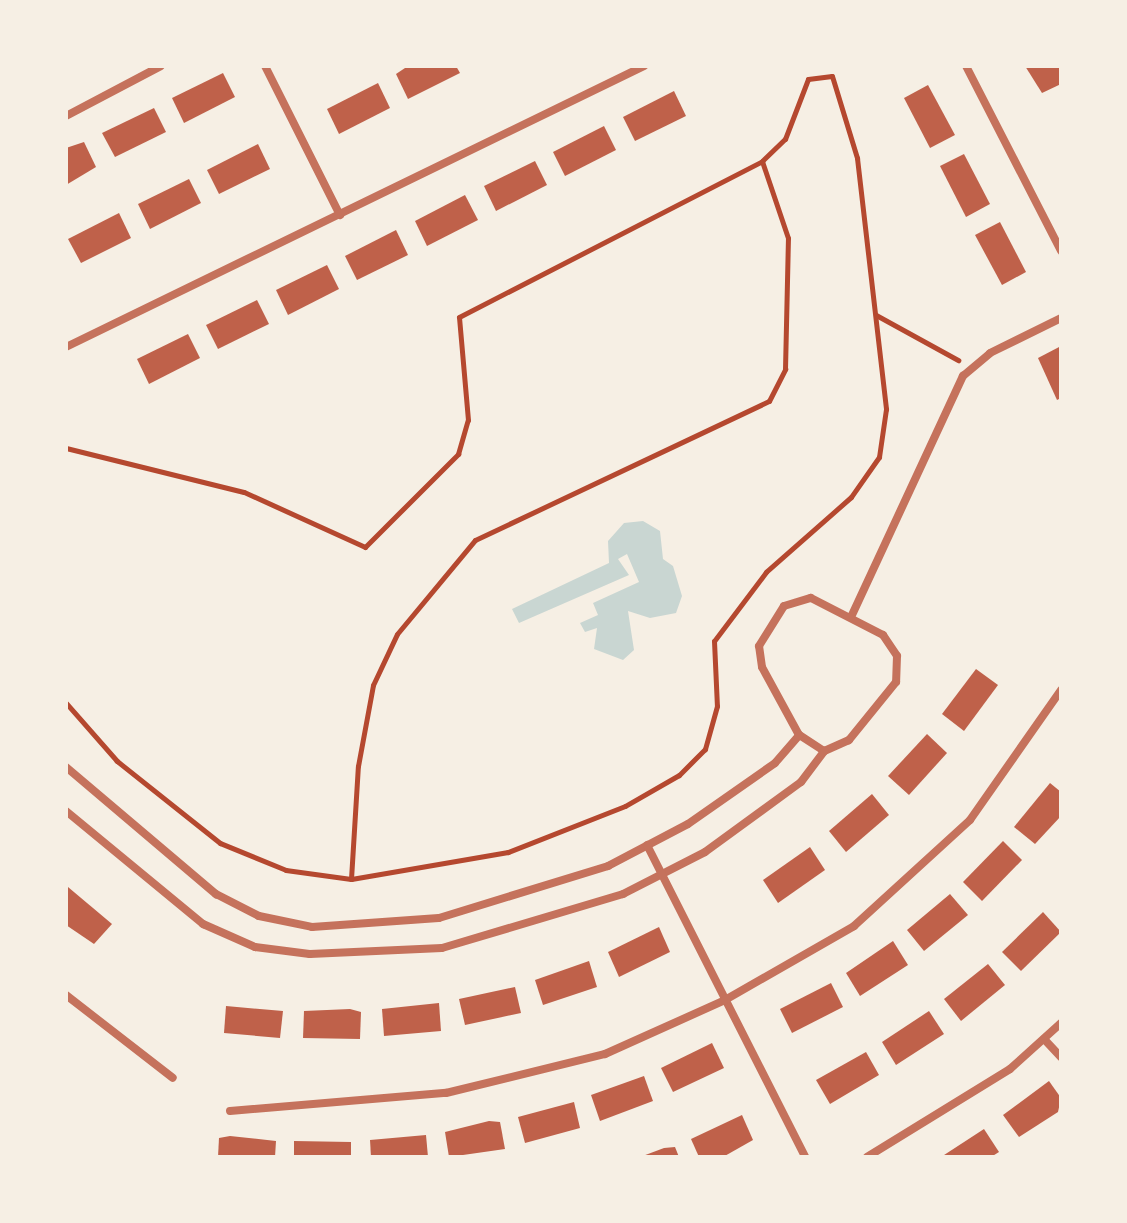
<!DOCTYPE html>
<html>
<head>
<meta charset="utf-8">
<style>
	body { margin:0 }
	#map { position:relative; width:1127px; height:1223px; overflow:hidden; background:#f6efe4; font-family:Helvetica,sans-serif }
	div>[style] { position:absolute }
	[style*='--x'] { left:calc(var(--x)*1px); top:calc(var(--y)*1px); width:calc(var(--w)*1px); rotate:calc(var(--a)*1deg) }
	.water>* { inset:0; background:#c9d6d2 }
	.building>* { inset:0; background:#bf614a }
	.path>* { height:5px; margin:-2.5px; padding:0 2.5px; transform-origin:2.5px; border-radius:2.5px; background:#b5482f }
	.minor>* { height:8px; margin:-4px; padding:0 4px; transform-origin:4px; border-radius:4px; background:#c5725c }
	span { translate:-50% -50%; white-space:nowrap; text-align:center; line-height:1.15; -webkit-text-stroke:7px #f6efe4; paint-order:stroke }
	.frame { position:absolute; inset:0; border:68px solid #f6efe4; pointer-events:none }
</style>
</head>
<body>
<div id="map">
	<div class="water">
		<div style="clip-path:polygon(643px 521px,660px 531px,663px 559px,673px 566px,682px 596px,676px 613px,650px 618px,628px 611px,634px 650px,623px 660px,594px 649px,597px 628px,585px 632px,580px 623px,598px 615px,593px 603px,639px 582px,627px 554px,618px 559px,629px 575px,519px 623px,512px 609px,609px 563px,608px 541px,624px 523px)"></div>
	</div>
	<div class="building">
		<div style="clip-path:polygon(408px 66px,456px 66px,460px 73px,408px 99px,396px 74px)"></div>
		<div style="clip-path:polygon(1025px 66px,1061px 66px,1061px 84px,1042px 93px)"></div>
		<div style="clip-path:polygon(223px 73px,235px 97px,184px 123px,172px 98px)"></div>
		<div style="clip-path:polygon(378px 83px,390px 108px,339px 134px,327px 109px)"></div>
		<div style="clip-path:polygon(928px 85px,955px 135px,930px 148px,904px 98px)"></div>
		<div style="clip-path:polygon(674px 91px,686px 116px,635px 141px,623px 117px)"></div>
		<div style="clip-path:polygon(154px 108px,166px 132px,115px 157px,102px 133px)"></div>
		<div style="clip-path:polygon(604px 126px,616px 150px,565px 176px,553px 152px)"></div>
		<div style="clip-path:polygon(84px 142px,96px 167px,66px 185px,66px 148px)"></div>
		<div style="clip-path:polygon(258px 144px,270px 169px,219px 194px,207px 170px)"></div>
		<div style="clip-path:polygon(964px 154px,990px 204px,966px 217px,940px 166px)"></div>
		<div style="clip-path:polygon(535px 161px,547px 185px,496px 211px,484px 186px)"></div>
		<div style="clip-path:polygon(189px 179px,201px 203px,150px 229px,138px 204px)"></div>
		<div style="clip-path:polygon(465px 195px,478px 220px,427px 246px,415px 221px)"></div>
		<div style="clip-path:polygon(119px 213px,131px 238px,81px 263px,68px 239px)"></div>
		<div style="clip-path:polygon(1000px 222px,1026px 272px,1002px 285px,975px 235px)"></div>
		<div style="clip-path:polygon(396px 230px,408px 255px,357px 280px,345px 256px)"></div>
		<div style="clip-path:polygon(327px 265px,339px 289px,288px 315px,276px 290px)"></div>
		<div style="clip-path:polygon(257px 300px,269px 324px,218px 349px,206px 325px)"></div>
		<div style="clip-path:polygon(188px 334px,200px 358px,149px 384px,137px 359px)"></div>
		<div style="clip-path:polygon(1061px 346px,1061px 398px,1057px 400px,1038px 358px)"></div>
		<div style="clip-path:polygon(976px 669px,998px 685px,964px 731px,942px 714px)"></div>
		<div style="clip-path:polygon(927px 734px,947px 753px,909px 795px,888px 776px)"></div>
		<div style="clip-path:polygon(1050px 783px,1061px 792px,1061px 816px,1035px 844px,1014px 827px)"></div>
		<div style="clip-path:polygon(872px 794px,889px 815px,846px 852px,829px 831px)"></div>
		<div style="clip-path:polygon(1003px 841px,1022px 860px,982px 901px,963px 882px)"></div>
		<div style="clip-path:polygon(810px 847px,825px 870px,778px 903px,763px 880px)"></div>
		<div style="clip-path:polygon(68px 887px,112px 924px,94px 944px,66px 925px)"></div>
		<div style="clip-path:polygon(950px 894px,968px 915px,924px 951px,907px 930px)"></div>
		<div style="clip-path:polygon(1043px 912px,1061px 932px,1021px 971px,1002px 952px)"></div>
		<div style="clip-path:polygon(659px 927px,670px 952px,619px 977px,608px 952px)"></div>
		<div style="clip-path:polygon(893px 941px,908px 965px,860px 996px,846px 973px)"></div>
		<div style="clip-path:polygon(589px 961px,597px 987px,543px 1005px,535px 980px)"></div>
		<div style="clip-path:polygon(988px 964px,1005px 985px,961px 1021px,944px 999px)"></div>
		<div style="clip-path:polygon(831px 983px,843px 1007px,792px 1033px,780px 1009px)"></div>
		<div style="clip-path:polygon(515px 987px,521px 1013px,465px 1025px,459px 999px)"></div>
		<div style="clip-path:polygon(439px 1003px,441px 1031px,384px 1036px,382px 1009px)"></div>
		<div style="clip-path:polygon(226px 1006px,283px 1011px,280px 1038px,224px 1033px)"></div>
		<div style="clip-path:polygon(350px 1009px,361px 1012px,360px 1039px,303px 1038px,304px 1011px)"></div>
		<div style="clip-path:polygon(929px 1011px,944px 1034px,896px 1065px,882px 1042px)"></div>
		<div style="clip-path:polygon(712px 1043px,724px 1068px,673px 1092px,661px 1068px)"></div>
		<div style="clip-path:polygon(866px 1052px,879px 1075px,830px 1104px,816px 1080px)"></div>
		<div style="clip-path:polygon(644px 1076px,653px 1101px,600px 1121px,591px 1095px)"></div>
		<div style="clip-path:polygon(1049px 1081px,1061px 1098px,1058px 1112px,1019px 1137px,1003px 1115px)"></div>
		<div style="clip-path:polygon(574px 1102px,580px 1128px,525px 1143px,518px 1117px)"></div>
		<div style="clip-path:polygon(742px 1115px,753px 1140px,723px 1157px,699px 1157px,691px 1139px)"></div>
		<div style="clip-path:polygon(489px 1121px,500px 1122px,505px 1149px,449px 1157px,445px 1132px)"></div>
		<div style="clip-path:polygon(984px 1129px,999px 1152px,991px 1157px,941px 1157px)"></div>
		<div style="clip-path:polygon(426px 1135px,428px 1157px,371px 1157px,370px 1140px)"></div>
		<div style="clip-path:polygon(230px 1136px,276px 1141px,275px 1157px,218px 1157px,219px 1138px)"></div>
		<div style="clip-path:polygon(294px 1141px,351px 1142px,351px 1157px,294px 1157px)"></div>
		<div style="clip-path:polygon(675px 1147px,679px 1157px,640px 1157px,664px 1148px)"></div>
	</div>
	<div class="path">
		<div style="--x:876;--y:315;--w:94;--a:28.8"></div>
		<div style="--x:66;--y:448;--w:183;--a:13.9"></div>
		<div style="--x:244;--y:492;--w:133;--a:24.4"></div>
		<div style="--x:365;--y:547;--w:132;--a:-45"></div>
		<div style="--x:458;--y:454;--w:35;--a:-74"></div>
		<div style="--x:468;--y:420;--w:103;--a:-95"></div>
		<div style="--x:459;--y:317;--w:341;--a:-27.2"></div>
		<div style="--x:762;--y:161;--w:32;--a:-44"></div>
		<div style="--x:785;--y:139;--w:64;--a:-69"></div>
		<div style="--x:808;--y:79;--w:24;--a:-7"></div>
		<div style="--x:832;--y:76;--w:86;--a:73"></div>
		<div style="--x:857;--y:158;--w:253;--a:83.4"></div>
		<div style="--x:886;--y:409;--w:49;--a:98.3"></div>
		<div style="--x:879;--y:457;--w:49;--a:125"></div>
		<div style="--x:851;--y:497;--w:113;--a:138.6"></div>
		<div style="--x:766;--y:572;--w:86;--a:127"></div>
		<div style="--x:714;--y:641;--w:65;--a:87.4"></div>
		<div style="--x:717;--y:706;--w:45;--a:105.6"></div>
		<div style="--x:705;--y:749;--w:37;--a:135"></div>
		<div style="--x:679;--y:775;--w:62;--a:150.1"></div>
		<div style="--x:625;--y:806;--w:126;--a:158.5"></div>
		<div style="--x:508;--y:852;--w:159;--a:170.2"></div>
		<div style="--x:351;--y:879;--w:66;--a:-172.1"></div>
		<div style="--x:286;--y:870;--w:71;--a:-157.8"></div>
		<div style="--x:220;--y:843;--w:132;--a:-141.5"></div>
		<div style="--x:117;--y:761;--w:77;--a:-131.3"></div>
		<div style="--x:351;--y:879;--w:113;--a:-86.5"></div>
		<div style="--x:358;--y:766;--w:82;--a:-79.5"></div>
		<div style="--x:373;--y:685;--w:56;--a:-64.8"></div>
		<div style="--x:397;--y:634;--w:122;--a:-50.3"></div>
		<div style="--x:475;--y:540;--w:325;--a:-25.3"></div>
		<div style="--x:769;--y:401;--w:36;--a:-63"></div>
		<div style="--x:785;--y:369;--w:131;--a:-88.7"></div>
		<div style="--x:788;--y:238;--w:81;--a:-108.7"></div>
	</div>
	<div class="minor">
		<div style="--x:265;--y:66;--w:167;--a:63.3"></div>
		<div style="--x:966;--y:66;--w:208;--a:62.8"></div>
		<div style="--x:66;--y:116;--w:107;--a:-27.8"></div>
		<div style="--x:66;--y:347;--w:643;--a:-25.93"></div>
		<div style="--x:811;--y:598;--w:81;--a:27.2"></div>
		<div style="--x:883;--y:635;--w:25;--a:56"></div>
		<div style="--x:897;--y:656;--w:26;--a:92"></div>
		<div style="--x:896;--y:682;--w:75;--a:129"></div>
		<div style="--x:849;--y:740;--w:27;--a:156"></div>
		<div style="--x:824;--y:751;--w:30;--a:-147"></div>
		<div style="--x:799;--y:735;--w:77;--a:-118.6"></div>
		<div style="--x:762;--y:667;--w:21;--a:-98"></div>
		<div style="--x:759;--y:646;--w:47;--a:-58"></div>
		<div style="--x:784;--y:606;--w:28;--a:-17"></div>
		<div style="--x:852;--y:615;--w:264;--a:-65.1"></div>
		<div style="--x:963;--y:376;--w:35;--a:-40"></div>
		<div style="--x:990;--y:353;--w:79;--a:-26.2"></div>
		<div style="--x:66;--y:767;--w:197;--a:40.3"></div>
		<div style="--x:216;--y:894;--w:48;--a:27.1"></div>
		<div style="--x:259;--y:916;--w:54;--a:11.7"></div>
		<div style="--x:312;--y:927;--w:127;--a:-4.1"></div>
		<div style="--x:439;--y:918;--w:177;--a:-17.1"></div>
		<div style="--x:608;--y:866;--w:90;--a:-27.7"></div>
		<div style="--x:688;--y:824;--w:106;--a:-35"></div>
		<div style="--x:775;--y:763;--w:37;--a:-49"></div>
		<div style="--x:66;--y:811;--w:178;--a:39.5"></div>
		<div style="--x:203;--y:924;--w:57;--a:23.9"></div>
		<div style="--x:255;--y:947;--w:55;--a:7.3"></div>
		<div style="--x:310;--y:954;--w:132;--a:-2.6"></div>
		<div style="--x:442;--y:948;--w:189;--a:-16.6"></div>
		<div style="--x:623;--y:894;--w:92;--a:-27.1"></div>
		<div style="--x:705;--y:852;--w:119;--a:-36.1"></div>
		<div style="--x:801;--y:782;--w:39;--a:-53"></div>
		<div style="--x:647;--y:845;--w:350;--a:63.1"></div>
		<div style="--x:66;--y:995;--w:135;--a:37.8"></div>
		<div style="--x:1044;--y:1039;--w:25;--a:47"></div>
		<div style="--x:230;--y:1111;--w:217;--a:-4.8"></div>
		<div style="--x:446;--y:1093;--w:164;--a:-13.8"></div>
		<div style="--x:605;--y:1054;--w:132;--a:-24.2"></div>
		<div style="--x:725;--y:1000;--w:149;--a:-29.8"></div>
		<div style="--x:854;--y:926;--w:157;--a:-42.4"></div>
		<div style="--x:970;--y:820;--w:159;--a:-55"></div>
		<div style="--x:867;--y:1157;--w:168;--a:-31.6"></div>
		<div style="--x:1010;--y:1069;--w:69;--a:-42"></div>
	</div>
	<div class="frame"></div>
</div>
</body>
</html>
